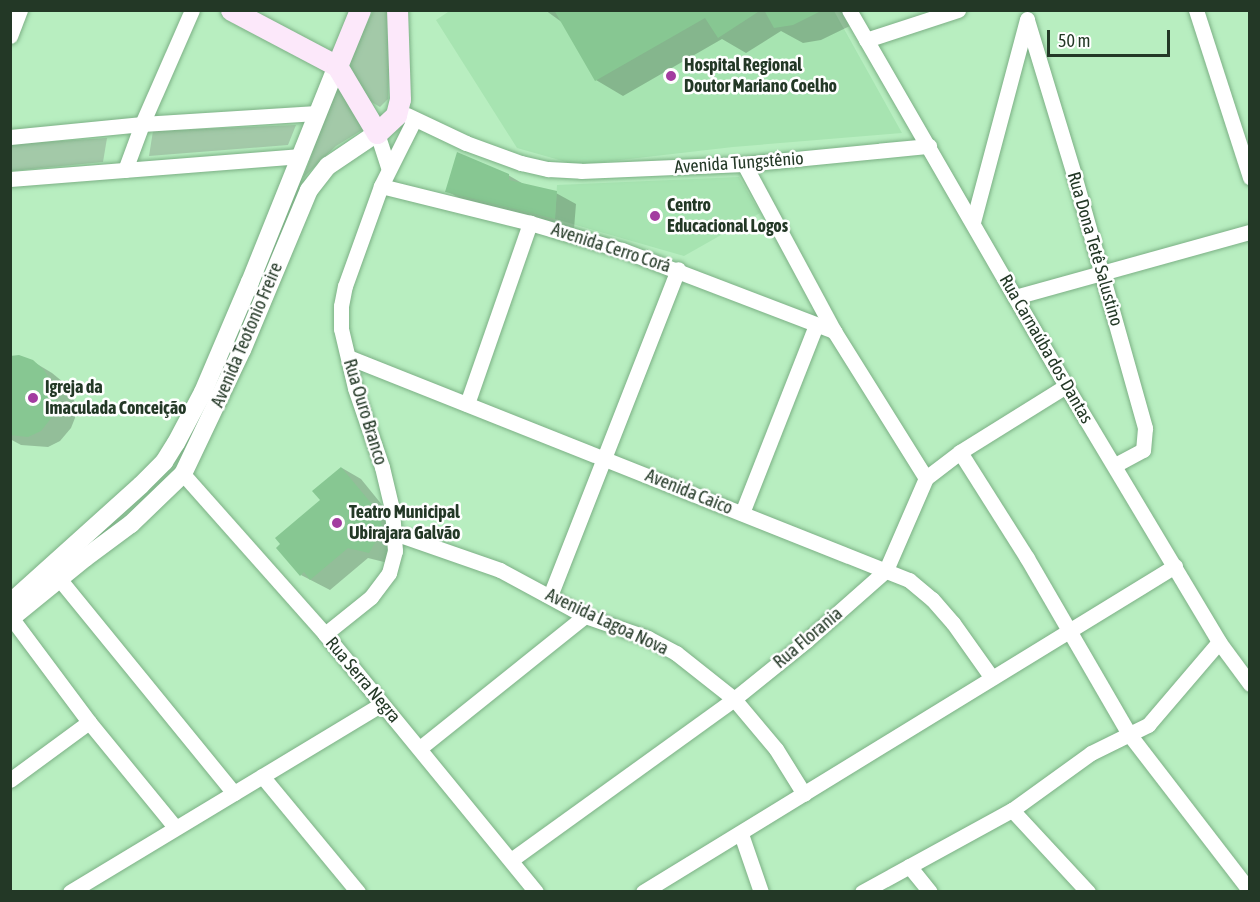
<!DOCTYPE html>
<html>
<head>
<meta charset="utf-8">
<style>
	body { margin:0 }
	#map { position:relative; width:1260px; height:902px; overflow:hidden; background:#b8eec0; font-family:"Asap Condensed",sans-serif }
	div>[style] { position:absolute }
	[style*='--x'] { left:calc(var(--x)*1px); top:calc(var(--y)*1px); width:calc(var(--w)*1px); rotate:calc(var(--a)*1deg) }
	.built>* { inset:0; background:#a7e4b1 }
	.green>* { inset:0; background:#a3c9a8 }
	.shadow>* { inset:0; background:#0003 }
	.building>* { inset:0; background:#87c792 }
	.roads { filter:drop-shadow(0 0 2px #7cb085) drop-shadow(0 0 2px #7cb085) }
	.minor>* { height:15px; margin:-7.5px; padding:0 7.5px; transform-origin:7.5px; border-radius:7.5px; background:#fff }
	.tertiary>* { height:18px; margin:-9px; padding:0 9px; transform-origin:9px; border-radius:9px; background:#fff }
	.secondary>* { height:21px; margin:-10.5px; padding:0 10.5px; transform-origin:10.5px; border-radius:10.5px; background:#fce8fa }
	.dots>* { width:16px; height:16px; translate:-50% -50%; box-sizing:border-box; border:3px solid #fff; border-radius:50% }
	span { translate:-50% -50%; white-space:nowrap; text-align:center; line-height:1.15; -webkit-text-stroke:5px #fff; paint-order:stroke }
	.poi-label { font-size:18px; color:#233826; font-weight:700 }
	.left { translate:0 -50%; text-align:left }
	.street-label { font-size:18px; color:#233826 }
	.frame { position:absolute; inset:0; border:12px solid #233826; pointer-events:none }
	.scale { position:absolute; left:1047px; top:30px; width:123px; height:27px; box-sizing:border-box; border:3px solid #233826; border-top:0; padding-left:8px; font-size:18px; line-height:21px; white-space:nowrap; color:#233826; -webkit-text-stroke:4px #fff; paint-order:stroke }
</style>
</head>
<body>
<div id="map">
	<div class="built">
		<div style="clip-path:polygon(451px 10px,834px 11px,902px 133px,733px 147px,577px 165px,517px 148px,436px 20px)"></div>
		<div style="clip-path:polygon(739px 177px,760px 213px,684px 256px,555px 219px,557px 185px)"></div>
	</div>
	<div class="green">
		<div style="clip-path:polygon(373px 11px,391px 11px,388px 99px,380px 107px,365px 98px,350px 67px,351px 55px)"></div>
		<div style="clip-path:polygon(338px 82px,367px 127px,336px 146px,303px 178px)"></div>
		<div style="clip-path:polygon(296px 125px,288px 145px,149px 156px,153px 131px)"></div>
		<div style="clip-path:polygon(107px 138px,103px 162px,11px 171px,11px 144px)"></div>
	</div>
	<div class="shadow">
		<div style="clip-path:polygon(545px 10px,849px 10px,856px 23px,821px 40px,803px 43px,781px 31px,746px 53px,722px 39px,623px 96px,596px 80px,563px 23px)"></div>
		<div style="clip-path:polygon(508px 175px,527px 186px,556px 193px,576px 204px,574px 229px,466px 202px,447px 191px)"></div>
		<div style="clip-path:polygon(10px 358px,32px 361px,52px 373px,63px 382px,75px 402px,75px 418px,71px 428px,60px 441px,48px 447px,21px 445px,10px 439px)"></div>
		<div style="clip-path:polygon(342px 468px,361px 479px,400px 527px,388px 563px,368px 558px,330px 590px,301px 575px,322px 500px)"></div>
	</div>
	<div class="building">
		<div style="clip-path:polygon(554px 10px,761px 10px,718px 38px,705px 18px,595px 81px)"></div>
		<div style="clip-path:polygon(764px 10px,823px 10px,793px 25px,774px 28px)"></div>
		<div style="clip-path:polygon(457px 152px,509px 174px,509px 180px,557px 191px,555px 219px,445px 192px)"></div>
		<div style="clip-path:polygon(19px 355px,33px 360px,44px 370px,56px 390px,57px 407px,52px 417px,41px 431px,28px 437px,10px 435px,10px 356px)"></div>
		<div style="clip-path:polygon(341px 467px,381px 515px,382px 531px,369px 553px,348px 548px,310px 580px,304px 572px,300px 576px,276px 548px,280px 544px,275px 538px,320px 500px,312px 491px)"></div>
	</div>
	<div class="roads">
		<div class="minor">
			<div style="--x:849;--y:10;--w:434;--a:60"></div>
			<div style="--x:1066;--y:386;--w:298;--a:59.1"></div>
			<div style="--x:1219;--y:642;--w:52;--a:53.6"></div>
			<div style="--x:1196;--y:10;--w:176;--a:72.1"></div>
			<div style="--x:1027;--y:20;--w:162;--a:73.1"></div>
			<div style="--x:1074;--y:175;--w:263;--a:74.3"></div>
			<div style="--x:1145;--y:428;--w:22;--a:95"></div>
			<div style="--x:1143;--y:450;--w:32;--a:152"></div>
			<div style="--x:10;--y:36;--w:28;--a:-69"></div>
			<div style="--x:866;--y:40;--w:97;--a:-18.1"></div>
			<div style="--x:407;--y:115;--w:65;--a:25.4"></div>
			<div style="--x:466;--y:143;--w:59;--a:20"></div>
			<div style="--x:521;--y:163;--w:28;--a:13"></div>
			<div style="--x:548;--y:169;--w:33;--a:3"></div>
			<div style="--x:581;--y:171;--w:163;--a:-2.5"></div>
			<div style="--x:744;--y:164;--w:186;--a:-5.6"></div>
			<div style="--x:377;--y:133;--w:38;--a:72"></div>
			<div style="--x:10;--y:137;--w:133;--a:-5.6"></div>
			<div style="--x:142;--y:124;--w:175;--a:-3.6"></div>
			<div style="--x:744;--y:164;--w:190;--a:61.7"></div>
			<div style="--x:834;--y:331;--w:173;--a:58"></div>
			<div style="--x:125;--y:170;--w:49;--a:-69.7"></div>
			<div style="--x:142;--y:124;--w:124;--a:-66.3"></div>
			<div style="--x:10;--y:179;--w:292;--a:-4.5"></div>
			<div style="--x:381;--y:186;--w:154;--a:13.9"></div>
			<div style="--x:530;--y:223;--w:96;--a:16.4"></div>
			<div style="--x:622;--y:250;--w:227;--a:20.9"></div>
			<div style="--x:973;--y:222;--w:210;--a:-75.1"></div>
			<div style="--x:1015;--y:297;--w:244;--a:-15.5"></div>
			<div style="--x:348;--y:357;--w:604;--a:21.68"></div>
			<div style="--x:909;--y:580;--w:30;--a:40"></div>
			<div style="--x:932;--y:599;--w:32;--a:49"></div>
			<div style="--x:953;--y:623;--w:67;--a:54.7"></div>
			<div style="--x:467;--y:404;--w:192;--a:-70.8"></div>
			<div style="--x:960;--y:452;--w:125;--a:57.7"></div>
			<div style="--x:1027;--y:558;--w:203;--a:59.9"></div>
			<div style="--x:1129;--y:734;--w:198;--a:52.4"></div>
			<div style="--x:183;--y:474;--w:214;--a:48.4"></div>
			<div style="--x:325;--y:634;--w:333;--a:50.7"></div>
			<div style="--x:742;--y:513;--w:202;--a:-68.5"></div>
			<div style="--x:394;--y:533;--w:112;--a:19.2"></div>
			<div style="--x:500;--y:570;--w:97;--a:28.4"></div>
			<div style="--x:585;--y:616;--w:67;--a:19.2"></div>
			<div style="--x:648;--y:638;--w:32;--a:28"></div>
			<div style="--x:676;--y:653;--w:74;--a:38.4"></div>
			<div style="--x:734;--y:699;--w:65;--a:50"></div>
			<div style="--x:776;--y:749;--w:53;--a:58.1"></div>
			<div style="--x:52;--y:570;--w:288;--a:50.8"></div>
			<div style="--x:550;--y:596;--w:351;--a:-68.6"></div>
			<div style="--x:10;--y:616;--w:132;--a:53.3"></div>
			<div style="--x:89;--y:722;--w:136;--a:50.7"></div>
			<div style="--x:325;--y:634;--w:59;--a:-38.8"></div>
			<div style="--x:371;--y:597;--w:30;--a:-53"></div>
			<div style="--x:389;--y:573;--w:23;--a:-75"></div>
			<div style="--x:395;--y:551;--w:42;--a:-94.1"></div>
			<div style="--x:392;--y:509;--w:43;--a:-103.4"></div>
			<div style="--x:382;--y:467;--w:83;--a:-108.9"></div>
			<div style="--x:355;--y:388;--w:61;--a:-103.3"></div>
			<div style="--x:341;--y:329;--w:23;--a:-90"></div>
			<div style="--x:341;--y:306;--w:20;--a:-79"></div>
			<div style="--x:345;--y:286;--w:106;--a:-70.2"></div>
			<div style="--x:381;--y:186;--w:74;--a:-63.4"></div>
			<div style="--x:420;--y:748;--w:211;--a:-38.7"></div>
			<div style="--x:262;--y:776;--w:151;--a:50.4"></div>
			<div style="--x:10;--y:780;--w:98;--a:-36.3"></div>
			<div style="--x:1012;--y:810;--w:112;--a:47.2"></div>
			<div style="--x:741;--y:834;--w:61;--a:71"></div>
			<div style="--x:511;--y:860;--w:275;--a:-35.8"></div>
			<div style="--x:734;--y:699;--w:94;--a:-38.9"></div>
			<div style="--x:807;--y:640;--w:106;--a:-41.5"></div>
			<div style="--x:886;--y:570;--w:100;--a:-66.5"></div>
			<div style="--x:926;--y:478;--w:43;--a:-37.4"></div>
			<div style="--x:960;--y:452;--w:125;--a:-31.9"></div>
			<div style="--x:909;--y:866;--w:33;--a:51"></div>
			<div style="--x:70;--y:892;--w:364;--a:-31.1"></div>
			<div style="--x:643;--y:892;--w:624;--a:-31.5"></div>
			<div style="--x:862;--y:892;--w:171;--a:-28.7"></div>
			<div style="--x:1012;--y:810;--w:97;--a:-35.8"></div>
			<div style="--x:1091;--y:753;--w:64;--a:-26.2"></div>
			<div style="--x:1148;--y:725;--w:109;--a:-49.5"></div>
		</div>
		<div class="tertiary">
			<div style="--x:10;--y:603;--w:176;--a:-42"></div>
			<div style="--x:141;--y:485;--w:33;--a:-45"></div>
			<div style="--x:164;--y:462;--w:22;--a:-58"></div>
			<div style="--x:176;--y:443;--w:58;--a:-62.1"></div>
			<div style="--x:203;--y:392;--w:120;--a:-66.9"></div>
			<div style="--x:250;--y:282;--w:233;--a:-68.1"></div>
			<div style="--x:10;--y:619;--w:97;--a:-39.1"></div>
			<div style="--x:85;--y:558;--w:57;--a:-36.5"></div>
			<div style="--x:131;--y:524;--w:72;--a:-43.9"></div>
			<div style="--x:183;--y:474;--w:137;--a:-64.6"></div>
			<div style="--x:242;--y:350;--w:173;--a:-67.3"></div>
			<div style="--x:309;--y:190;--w:31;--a:-52"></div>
			<div style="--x:328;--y:166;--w:59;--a:-34"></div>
		</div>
		<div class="secondary">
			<div style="--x:231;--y:10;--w:120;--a:27.8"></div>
			<div style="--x:337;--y:66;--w:78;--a:59.2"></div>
			<div style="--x:377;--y:133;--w:26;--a:-43"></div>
			<div style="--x:396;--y:115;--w:16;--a:-76"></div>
			<div style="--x:400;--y:99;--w:89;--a:-91.9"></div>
			<div style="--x:337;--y:66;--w:61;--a:-67.7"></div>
		</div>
	</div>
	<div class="dots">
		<div style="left:671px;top:76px;background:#a33ca0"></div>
		<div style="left:655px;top:216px;background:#a33ca0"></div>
		<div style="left:33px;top:398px;background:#a33ca0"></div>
		<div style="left:337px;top:523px;background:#a33ca0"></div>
	</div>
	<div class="poi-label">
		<span class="left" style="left:684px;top:76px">Hospital Regional<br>Doutor Mariano Coelho</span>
		<span class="left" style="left:667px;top:216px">Centro<br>Educacional Logos</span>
		<span class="left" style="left:45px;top:398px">Igreja da<br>Imaculada Conceição</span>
		<span class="left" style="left:349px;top:523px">Teatro Municipal<br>Ubirajara Galvão</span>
	</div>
	<div class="street-label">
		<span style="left:739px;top:163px;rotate:-4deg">Avenida Tungstênio</span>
		<span style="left:611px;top:248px;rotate:18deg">Avenida Cerro Corá</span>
		<span style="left:1095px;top:249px;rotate:74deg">Rua Dona Tetê Salustino</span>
		<span style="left:247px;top:335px;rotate:-67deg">Avenida Teotonio Freire</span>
		<span style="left:1046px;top:349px;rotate:60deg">Rua Carnaúba dos Dantas</span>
		<span style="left:365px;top:412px;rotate:73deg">Rua Ouro Branco</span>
		<span style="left:689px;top:492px;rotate:22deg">Avenida Caico</span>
		<span style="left:607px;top:622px;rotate:25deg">Avenida Lagoa Nova</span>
		<span style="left:808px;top:638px;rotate:-40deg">Rua Florania</span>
		<span style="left:363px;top:680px;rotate:50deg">Rua Serra Negra</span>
	</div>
	<div class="frame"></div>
	<div class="scale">50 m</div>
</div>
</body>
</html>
